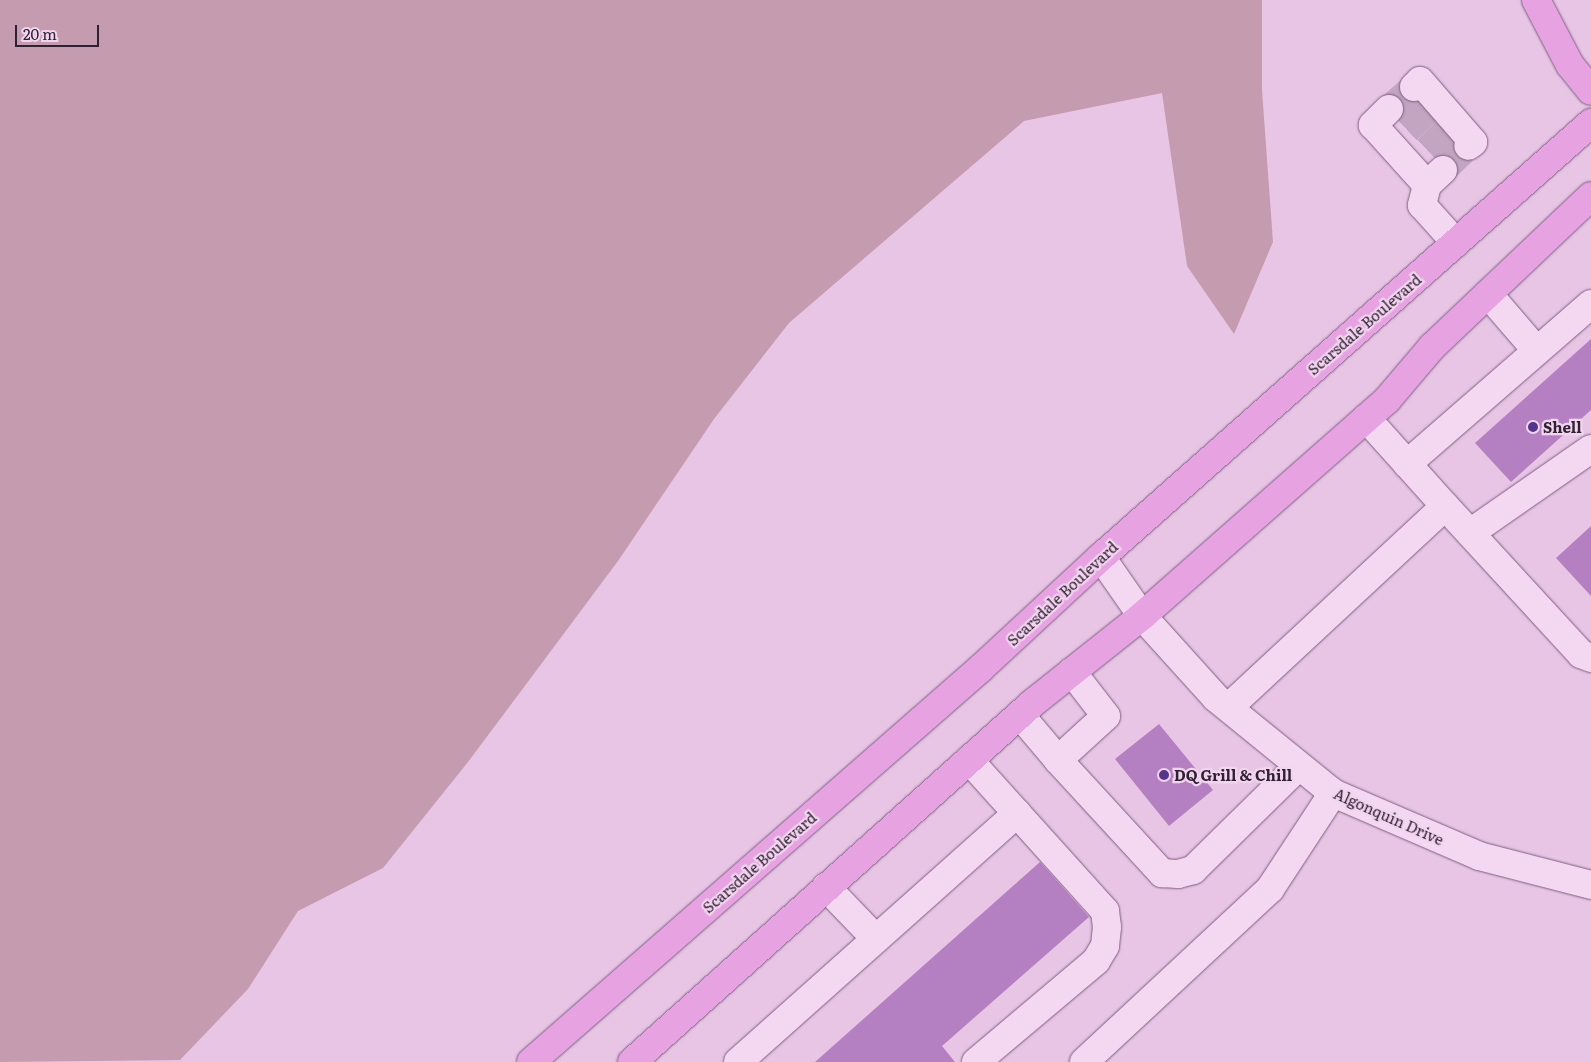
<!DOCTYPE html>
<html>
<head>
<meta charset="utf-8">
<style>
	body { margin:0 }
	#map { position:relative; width:1591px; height:1062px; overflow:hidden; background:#e8c5e5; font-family:Literata,serif }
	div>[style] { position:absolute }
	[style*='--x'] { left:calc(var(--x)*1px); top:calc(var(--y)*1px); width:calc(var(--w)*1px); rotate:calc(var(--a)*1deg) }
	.green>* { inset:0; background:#c59bb0 }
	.building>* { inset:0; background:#b580c2 }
	.minor-tunnel>* { height:28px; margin-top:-14px; transform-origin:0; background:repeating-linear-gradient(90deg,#c3a4c1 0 28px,transparent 0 42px) }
	.roads { filter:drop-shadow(0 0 1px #7f5e81) drop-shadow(0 0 1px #7f5e81) }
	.minor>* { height:28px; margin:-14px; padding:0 14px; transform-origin:14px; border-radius:14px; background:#f4d8f2 }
	.major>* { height:28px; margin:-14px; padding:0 14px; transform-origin:14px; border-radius:14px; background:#e7a2e2 }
	.dots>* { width:14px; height:14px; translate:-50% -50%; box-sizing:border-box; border:2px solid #f1d4ee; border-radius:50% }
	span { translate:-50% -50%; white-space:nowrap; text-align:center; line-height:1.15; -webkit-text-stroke:4.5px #f1d4ee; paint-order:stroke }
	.street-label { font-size:15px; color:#312033 }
	.poi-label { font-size:15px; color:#312033; font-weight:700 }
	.left { translate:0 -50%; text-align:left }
	.scale { position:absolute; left:15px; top:25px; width:84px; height:22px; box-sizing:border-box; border:2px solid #312033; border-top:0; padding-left:6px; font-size:15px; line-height:18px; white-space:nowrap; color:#312033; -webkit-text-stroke:4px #f1d4ee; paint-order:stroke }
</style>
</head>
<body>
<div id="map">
	<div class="green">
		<div style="clip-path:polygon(0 0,1262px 0,1262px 90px,1273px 242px,1234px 334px,1187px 266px,1162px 93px,1024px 121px,789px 323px,714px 419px,618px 561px,468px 762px,383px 868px,298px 911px,248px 989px,180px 1060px,0 1062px)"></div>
	</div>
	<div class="building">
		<div style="clip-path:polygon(1591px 339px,1591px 410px,1511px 482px,1475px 443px)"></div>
		<div style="clip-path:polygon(1591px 526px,1591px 596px,1556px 558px)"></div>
		<div style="clip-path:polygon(1159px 724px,1213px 790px,1169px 826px,1115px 759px)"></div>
		<div style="clip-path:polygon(1040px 862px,1089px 917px,942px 1046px,955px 1062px,815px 1062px)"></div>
	</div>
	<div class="minor-tunnel">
		<div style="--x:1389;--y:109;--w:33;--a:-41"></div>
		<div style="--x:1407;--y:130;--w:35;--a:-43"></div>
		<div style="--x:1427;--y:150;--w:33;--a:-44"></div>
		<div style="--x:1443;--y:170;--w:35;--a:-44"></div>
	</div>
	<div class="roads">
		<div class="minor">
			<div style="--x:1414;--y:87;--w:8;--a:-45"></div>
			<div style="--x:1420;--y:81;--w:81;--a:49"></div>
			<div style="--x:1473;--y:142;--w:6;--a:141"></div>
			<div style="--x:1389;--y:109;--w:23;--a:135"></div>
			<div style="--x:1373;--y:125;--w:81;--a:48"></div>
			<div style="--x:1443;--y:170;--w:22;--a:137"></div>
			<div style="--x:1427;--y:185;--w:21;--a:104"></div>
			<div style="--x:1422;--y:205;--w:51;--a:48.2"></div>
			<div style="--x:1488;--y:294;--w:75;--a:49.3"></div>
			<div style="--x:1407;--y:464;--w:244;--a:-41"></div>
			<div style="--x:1445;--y:506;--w:201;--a:47.4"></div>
			<div style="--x:1581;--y:654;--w:11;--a:22"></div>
			<div style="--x:1470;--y:533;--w:147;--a:-34.8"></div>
			<div style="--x:1101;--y:557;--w:72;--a:55.2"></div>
			<div style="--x:1142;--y:616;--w:110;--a:47.9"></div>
			<div style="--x:1216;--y:698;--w:151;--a:39.1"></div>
			<div style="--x:1333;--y:793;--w:159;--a:23.3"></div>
			<div style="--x:1479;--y:856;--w:116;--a:14.5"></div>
			<div style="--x:1229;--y:707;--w:295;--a:-42.9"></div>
			<div style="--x:1445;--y:506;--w:118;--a:-131.9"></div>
			<div style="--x:1020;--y:715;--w:59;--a:49.8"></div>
			<div style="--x:1058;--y:760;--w:65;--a:-42.5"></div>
			<div style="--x:1106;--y:716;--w:56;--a:-127.7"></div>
			<div style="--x:969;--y:760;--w:203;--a:48"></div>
			<div style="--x:1105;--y:911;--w:16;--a:83"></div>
			<div style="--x:1107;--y:927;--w:19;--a:96"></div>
			<div style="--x:1105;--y:946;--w:17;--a:121"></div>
			<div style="--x:1096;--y:961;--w:157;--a:139.9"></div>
			<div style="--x:1058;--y:760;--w:154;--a:47.4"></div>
			<div style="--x:1162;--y:873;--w:16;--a:4"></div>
			<div style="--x:1178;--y:874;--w:16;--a:-15"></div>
			<div style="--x:1193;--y:870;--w:148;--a:-44.5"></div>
			<div style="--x:826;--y:887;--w:72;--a:46.1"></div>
			<div style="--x:738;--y:1062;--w:374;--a:-41.7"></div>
			<div style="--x:1084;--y:1062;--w:254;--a:-42.9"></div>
			<div style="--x:1270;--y:889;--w:115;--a:-56.7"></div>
		</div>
		<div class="major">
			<div style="--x:1536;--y:0;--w:73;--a:62.4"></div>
			<div style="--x:1570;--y:65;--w:33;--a:51"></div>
			<div style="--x:531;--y:1062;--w:598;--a:-41.2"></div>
			<div style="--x:981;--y:668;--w:163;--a:-42.8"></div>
			<div style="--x:1101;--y:557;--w:655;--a:-41.53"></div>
			<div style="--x:632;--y:1062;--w:540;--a:-41.85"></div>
			<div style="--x:1034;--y:702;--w:138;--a:-38.5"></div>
			<div style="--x:1142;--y:616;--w:327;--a:-41.4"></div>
			<div style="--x:1387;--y:400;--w:70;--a:-49.7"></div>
			<div style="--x:1432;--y:347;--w:219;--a:-43.5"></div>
		</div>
	</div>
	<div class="dots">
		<div style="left:1533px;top:427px;background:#553589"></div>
		<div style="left:1164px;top:775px;background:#553589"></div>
	</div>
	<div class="street-label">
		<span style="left:1364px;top:324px;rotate:-41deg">Scarsdale Boulevard</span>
		<span style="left:1062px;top:593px;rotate:-43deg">Scarsdale Boulevard</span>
		<span style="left:1389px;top:816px;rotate:24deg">Algonquin Drive</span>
		<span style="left:759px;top:862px;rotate:-41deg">Scarsdale Boulevard</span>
	</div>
	<div class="poi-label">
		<span class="left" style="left:1543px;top:427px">Shell</span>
		<span class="left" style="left:1174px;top:775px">DQ Grill &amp; Chill</span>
	</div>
	<div class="scale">20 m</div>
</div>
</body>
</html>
